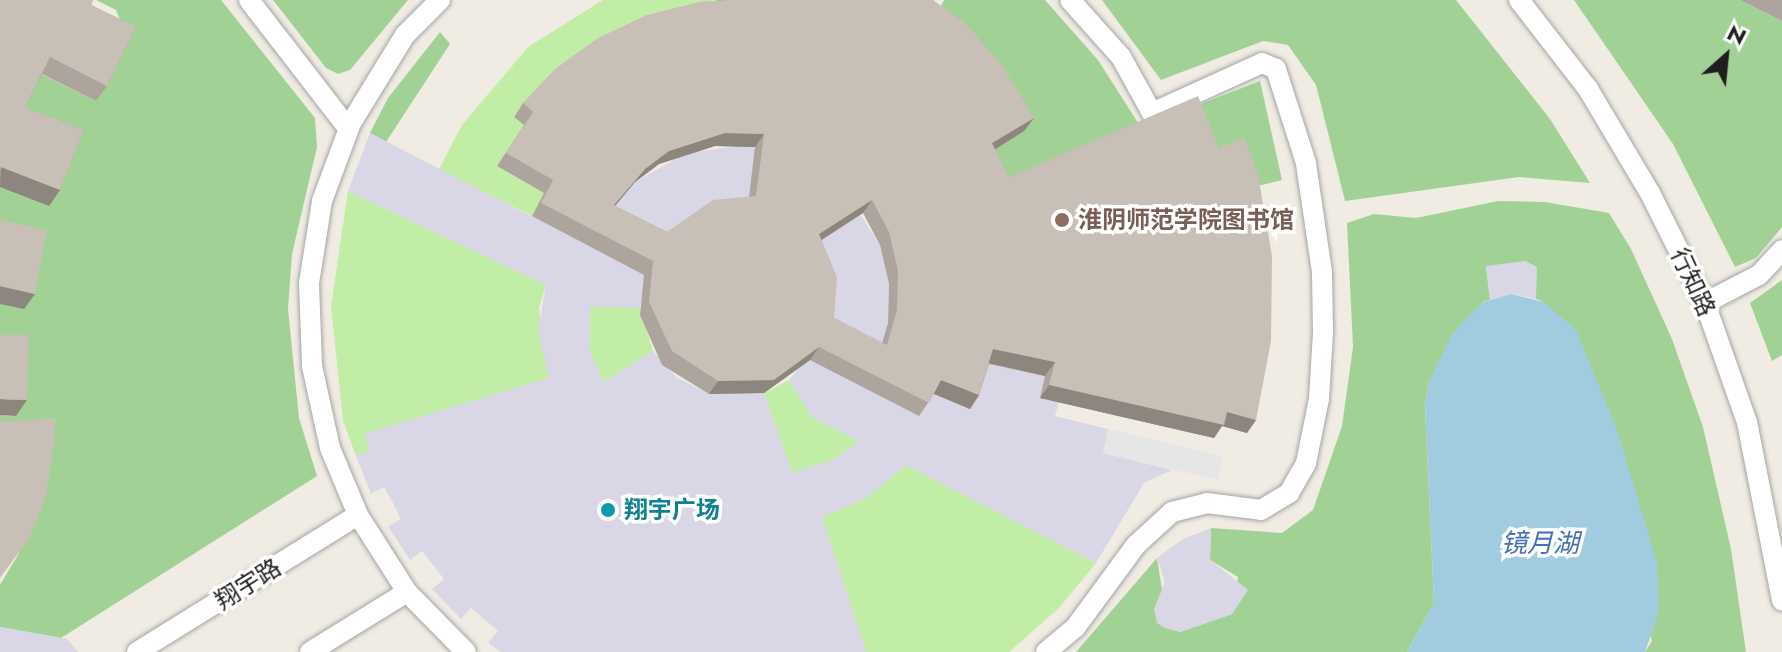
<!DOCTYPE html>
<html>
<head>
<meta charset="utf-8">
<style>
	body { margin:0 }
	#map { position:relative; width:1782px; height:652px; overflow:hidden; background:#f0ece3; font-family:Jost,"Noto Sans SC",sans-serif }
	div>[style] { position:absolute }
	[style*='--x'] { left:calc(var(--x)*1px); top:calc(var(--y)*1px); width:calc(var(--w)*1px); rotate:calc(var(--a)*1deg) }
	.grass>* { inset:0; background:#c2eda6 }
	.forest>* { inset:0; background:#a2d195 }
	.parking>* { inset:0; background:#e6e6e6 }
	.plaza>* { inset:0; background:#d9d7e5 }
	.water>* { inset:0; background:#a1cce0 }
	.roads { filter:drop-shadow(0 0 2px #a5a5a5) drop-shadow(0 0 2px #a5a5a5) }
	.service>* { height:20px; margin:-10px; padding:0 10px; transform-origin:10px; border-radius:10px; background:#fff }
	.wall>* { inset:0; background:#aca49d }
	.shaded-wall>* { inset:0; background:#8c867f }
	.building>* { inset:0; background:#c8bfb6 }
	.dots>* { width:22px; height:22px; translate:-50% -50%; box-sizing:border-box; border:4px solid #fff; border-radius:50% }
	span { translate:-50% -50%; white-space:nowrap; text-align:center; line-height:1.15; -webkit-text-stroke:7px #fff; paint-order:stroke }
	.education-label { font-size:24px; color:#785e54; font-weight:700 }
	.left { translate:0 -50%; text-align:left }
	.street-label { font-size:24px; color:#1e1e1e }
	.culture-label { font-size:24px; color:#0d838f; font-weight:700 }
	.water-label { font-size:26px; color:#4572b3; font-style:italic }
	.north { position:absolute; left:1686px; top:16px; width:80px; height:80px; -webkit-text-stroke:6px #fff; paint-order:stroke; rotate:27deg; font-size:22px; font-weight:700; line-height:32px; text-align:center; color:#1e1e1e }
	.north::after { content:''; display:block; margin:auto; width:28px; height:36px; background:#1e1e1e; clip-path:polygon(50% 0,100% 100%,50% 72%,0 100%) }
</style>
</head>
<body>
<div id="map">
	<div class="grass">
		<div style="clip-path:polygon(603px 0,717px 0,718px 14px,514px 116px,524px 125px,497px 166px,544px 193px,532px 216px,439px 169px,462px 125px,528px 47px)"></div>
		<div style="clip-path:polygon(348px 191px,546px 285px,539px 308px,549px 378px,365px 434px,370px 451px,356px 456px,343px 421px,331px 306px)"></div>
		<div style="clip-path:polygon(590px 306px,640px 308px,653px 351px,603px 382px,589px 349px)"></div>
		<div style="clip-path:polygon(789px 380px,812px 417px,859px 441px,835px 459px,792px 473px,764px 393px)"></div>
		<div style="clip-path:polygon(906px 465px,1096px 563px,1059px 608px,1009px 652px,866px 652px,822px 517px,866px 498px)"></div>
	</div>
	<div class="forest">
		<div style="clip-path:polygon(96px 0,221px 0,315px 118px,317px 147px,292px 254px,288px 309px,299px 418px,317px 476px,61px 638px,0 627px,0 585px,19px 553px,0 437px,0 415px,16px 416px,0 351px,0 187px,49px 206px,14px 123px,39px 73px,96px 101px,124px 30px,116px 10px)"></div>
		<div style="clip-path:polygon(273px 0,408px 0,350px 70px,338px 74px,326px 68px)"></div>
		<div style="clip-path:polygon(944px 0,1045px 0,1098px 60px,1142px 129px,1000px 190px,934px 20px)"></div>
		<div style="clip-path:polygon(1102px 0,1456px 0,1550px 119px,1590px 183px,1519px 177px,1345px 201px,1316px 85px,1288px 45px,1263px 41px,1161px 80px)"></div>
		<div style="clip-path:polygon(1574px 0,1740px 0,1782px 21px,1782px 227px,1756px 258px,1735px 267px,1673px 144px)"></div>
		<div style="clip-path:polygon(440px 32px,450px 44px,386px 142px,370px 133px,388px 98px)"></div>
		<div style="clip-path:polygon(1260px 81px,1282px 180px,1249px 188px,1210px 161px,1188px 109px)"></div>
		<div style="clip-path:polygon(1498px 201px,1545px 202px,1609px 213px,1631px 249px,1672px 339px,1703px 427px,1731px 549px,1746px 652px,1645px 652px,1652px 641px,1544px 302px,1536px 299px,1534px 281px,1486px 266px,1490px 300px,1483px 302px,1429px 381px,1425px 406px,1434px 603px,1407px 652px,1076px 652px,1157px 558px,1162px 590px,1180px 632px,1232px 614px,1238px 577px,1210px 560px,1211px 528px,1282px 533px,1313px 510px,1342px 426px,1353px 347px,1347px 223px,1374px 214px,1416px 218px)"></div>
		<div style="clip-path:polygon(1782px 280px,1782px 355px,1772px 361px,1750px 303px)"></div>
	</div>
	<div class="parking">
		<div style="clip-path:polygon(1108px 429px,1223px 456px,1218px 480px,1103px 453px)"></div>
	</div>
	<div class="plaza">
		<div style="clip-path:polygon(evenodd,370px 133px,531px 216px,605px 218px,635px 182px,686px 153px,745px 145px,776px 150px,847px 194px,880px 245px,889px 284px,888px 323px,875px 365px,969px 408px,984px 362px,1045px 376px,1040px 398px,1059px 402px,1055px 416px,1108px 429px,1103px 453px,1172px 470px,1144px 483px,1096px 563px,906px 465px,866px 498px,822px 517px,866px 652px,501px 652px,488px 643px,498px 631px,471px 608px,461px 619px,432px 589px,444px 579px,422px 551px,410px 560px,388px 526px,401px 519px,393px 503px,384px 487px,371px 494px,356px 456px,370px 451px,364px 434px,549px 378px,538px 331px,546px 285px,348px 191px,370px 133px,649px 260px,819px 345px,789px 380px,812px 417px,859px 441px,835px 459px,792px 473px,764px 393px,709px 394px,676px 377px,653px 351px,603px 382px,589px 349px,590px 307px,640px 308px,649px 260px)"></div>
		<div style="clip-path:polygon(1525px 261px,1537px 267px,1536px 299px,1511px 294px,1490px 300px,1486px 266px)"></div>
		<div style="clip-path:polygon(1211px 528px,1210px 560px,1248px 590px,1232px 614px,1180px 632px,1165px 628px,1157px 623px,1154px 609px,1165px 582px,1157px 558px,1183px 539px)"></div>
		<div style="clip-path:polygon(0 627px,67px 639px,78px 652px,0 652px)"></div>
	</div>
	<div class="water">
		<div style="clip-path:polygon(1511px 294px,1544px 302px,1576px 330px,1617px 430px,1657px 562px,1659px 612px,1645px 652px,1407px 652px,1434px 603px,1425px 406px,1429px 381px,1451px 336px,1468px 316px,1484px 302px)"></div>
	</div>
	<div class="roads">
		<div class="service">
			<div style="--x:249;--y:0;--w:162;--a:52.3"></div>
			<div style="--x:440;--y:0;--w:49;--a:135"></div>
			<div style="--x:405;--y:35;--w:103;--a:121.5"></div>
			<div style="--x:351;--y:123;--w:83;--a:110.4"></div>
			<div style="--x:322;--y:201;--w:83;--a:99"></div>
			<div style="--x:309;--y:283;--w:83;--a:87.9"></div>
			<div style="--x:312;--y:366;--w:84;--a:77.6"></div>
			<div style="--x:330;--y:448;--w:73;--a:67.3"></div>
			<div style="--x:358;--y:515;--w:91;--a:57.5"></div>
			<div style="--x:407;--y:592;--w:84;--a:45.5"></div>
			<div style="--x:1519;--y:0;--w:113;--a:52.2"></div>
			<div style="--x:1588;--y:89;--w:121;--a:59.2"></div>
			<div style="--x:1650;--y:193;--w:123;--a:63.4"></div>
			<div style="--x:1705;--y:303;--w:126;--a:70.6"></div>
			<div style="--x:1747;--y:422;--w:182;--a:78.9"></div>
			<div style="--x:1705;--y:303;--w:61;--a:-27.4"></div>
			<div style="--x:1759;--y:275;--w:34;--a:-47"></div>
			<div style="--x:137;--y:652;--w:260;--a:-31.8"></div>
			<div style="--x:310;--y:652;--w:114;--a:-31.7"></div>
			<div style="--x:1046;--y:652;--w:38;--a:-40"></div>
			<div style="--x:1075;--y:628;--w:103;--a:-53.7"></div>
			<div style="--x:1136;--y:545;--w:49;--a:-42.5"></div>
			<div style="--x:1172;--y:512;--w:36;--a:-14"></div>
			<div style="--x:1207;--y:503;--w:54;--a:7.4"></div>
			<div style="--x:1261;--y:510;--w:33;--a:-31"></div>
			<div style="--x:1289;--y:493;--w:34;--a:-60"></div>
			<div style="--x:1306;--y:463;--w:65;--a:-78.5"></div>
			<div style="--x:1319;--y:399;--w:68;--a:-86.6"></div>
			<div style="--x:1323;--y:331;--w:59;--a:-91"></div>
			<div style="--x:1322;--y:272;--w:110;--a:-98.4"></div>
			<div style="--x:1306;--y:163;--w:99;--a:-107.7"></div>
			<div style="--x:1276;--y:69;--w:15;--a:-157"></div>
			<div style="--x:1262;--y:63;--w:121;--a:155.6"></div>
			<div style="--x:1152;--y:113;--w:64;--a:-119"></div>
			<div style="--x:1121;--y:57;--w:76;--a:-131.8"></div>
		</div>
	</div>
	<div class="wall">
		<div style="clip-path:polygon(0 0,93px 0,91px 5px,136px 27px,107px 86px,96px 101px,42px 74px,25px 107px,84px 130px,60px 190px,49px 206px,0 187px)"></div>
		<div style="clip-path:polygon(evenodd,717px 0,933px 0,1034px 118px,1024px 131px,995px 149px,1009px 177px,1256px 420px,1247px 433px,1222px 426px,1214px 438px,1040px 398px,1045px 376px,989px 364px,979px 395px,970px 409px,934px 394px,919px 416px,810px 360px,764px 393px,709px 394px,662px 365px,640px 315px,644px 275px,532px 216px,544px 193px,497px 166px,524px 125px,514px 117px,523px 103px,717px 1px,717px 0,715px 146px,755px 147px,749px 197px,667px 232px,615px 206px,635px 182px,659px 164px,715px 146px,717px 0,863px 213px,880px 245px,889px 284px,888px 323px,882px 343px,834px 318px,822px 240px,863px 213px)"></div>
		<div style="clip-path:polygon(1740px 0,1782px 0,1782px 21px)"></div>
	</div>
	<div class="shaded-wall">
		<div style="clip-path:polygon(1034px 118px,1024px 131px,983px 157px,992px 143px)"></div>
		<div style="clip-path:polygon(725px 133px,764px 134px,755px 147px,715px 146px,659px 164px,635px 182px,605px 218px,614px 205px,645px 169px,669px 151px)"></div>
		<div style="clip-path:polygon(1px 167px,60px 190px,49px 206px,0 187px)"></div>
		<div style="clip-path:polygon(872px 200px,863px 213px,810px 247px,819px 234px)"></div>
		<div style="clip-path:polygon(0 286px,35px 294px,24px 309px,0 304px)"></div>
		<div style="clip-path:polygon(819px 347px,810px 360px,764px 393px,709px 394px,718px 381px)"></div>
		<div style="clip-path:polygon(993px 349px,1055px 362px,1045px 376px,984px 362px)"></div>
		<div style="clip-path:polygon(941px 380px,979px 395px,970px 409px,932px 393px)"></div>
		<div style="clip-path:polygon(1049px 385px,1227px 412px,1256px 420px,1247px 433px,1222px 426px,1214px 438px,1040px 398px)"></div>
		<div style="clip-path:polygon(0 399px,27px 400px,16px 416px,0 415px)"></div>
	</div>
	<div class="building">
		<div style="clip-path:polygon(0 0,93px 0,91px 5px,136px 27px,107px 86px,50px 57px,25px 107px,84px 130px,60px 190px,1px 167px,0 170px)"></div>
		<div style="clip-path:polygon(evenodd,727px 0,933px 0,965px 23px,1004px 68px,1034px 118px,992px 143px,1009px 177px,1198px 96px,1219px 148px,1245px 138px,1258px 175px,1272px 256px,1271px 341px,1256px 420px,1227px 412px,1224px 425px,1049px 385px,1055px 362px,993px 349px,979px 395px,941px 380px,929px 403px,819px 347px,774px 380px,718px 381px,672px 351px,649px 302px,653px 261px,541px 203px,553px 180px,506px 153px,533px 112px,523px 103px,555px 69px,598px 38px,647px 15px,699px 2px,727px 0,725px 133px,764px 134px,756px 196px,713px 200px,667px 232px,614px 205px,645px 169px,669px 151px,725px 133px,727px 0,872px 200px,889px 232px,898px 271px,897px 310px,887px 345px,834px 318px,837px 277px,819px 234px,872px 200px)"></div>
		<div style="clip-path:polygon(0 220px,47px 230px,35px 294px,0 286px)"></div>
		<div style="clip-path:polygon(0 335px,29px 335px,27px 400px,0 399px)"></div>
		<div style="clip-path:polygon(55px 418px,55px 436px,46px 496px,30px 537px,0 578px,0 422px)"></div>
	</div>
	<div class="dots">
		<div style="left:1062px;top:220px;background:#8d6e63"></div>
		<div style="left:608px;top:510px;background:#0f9aa8"></div>
	</div>
	<div class="education-label">
		<span class="left" style="left:1078px;top:220px">淮阴师范学院图书馆</span>
	</div>
	<div class="street-label">
		<span style="left:1693px;top:282px;rotate:65deg">行知路</span>
		<span style="left:248px;top:584px;rotate:-32deg">翔宇路</span>
	</div>
	<div class="culture-label">
		<span class="left" style="left:624px;top:510px">翔宇广场</span>
	</div>
	<div class="water-label">
		<span style="left:1540px;top:544px">镜月湖</span>
	</div>
	<div class="north">N</div>
</div>
</body>
</html>
